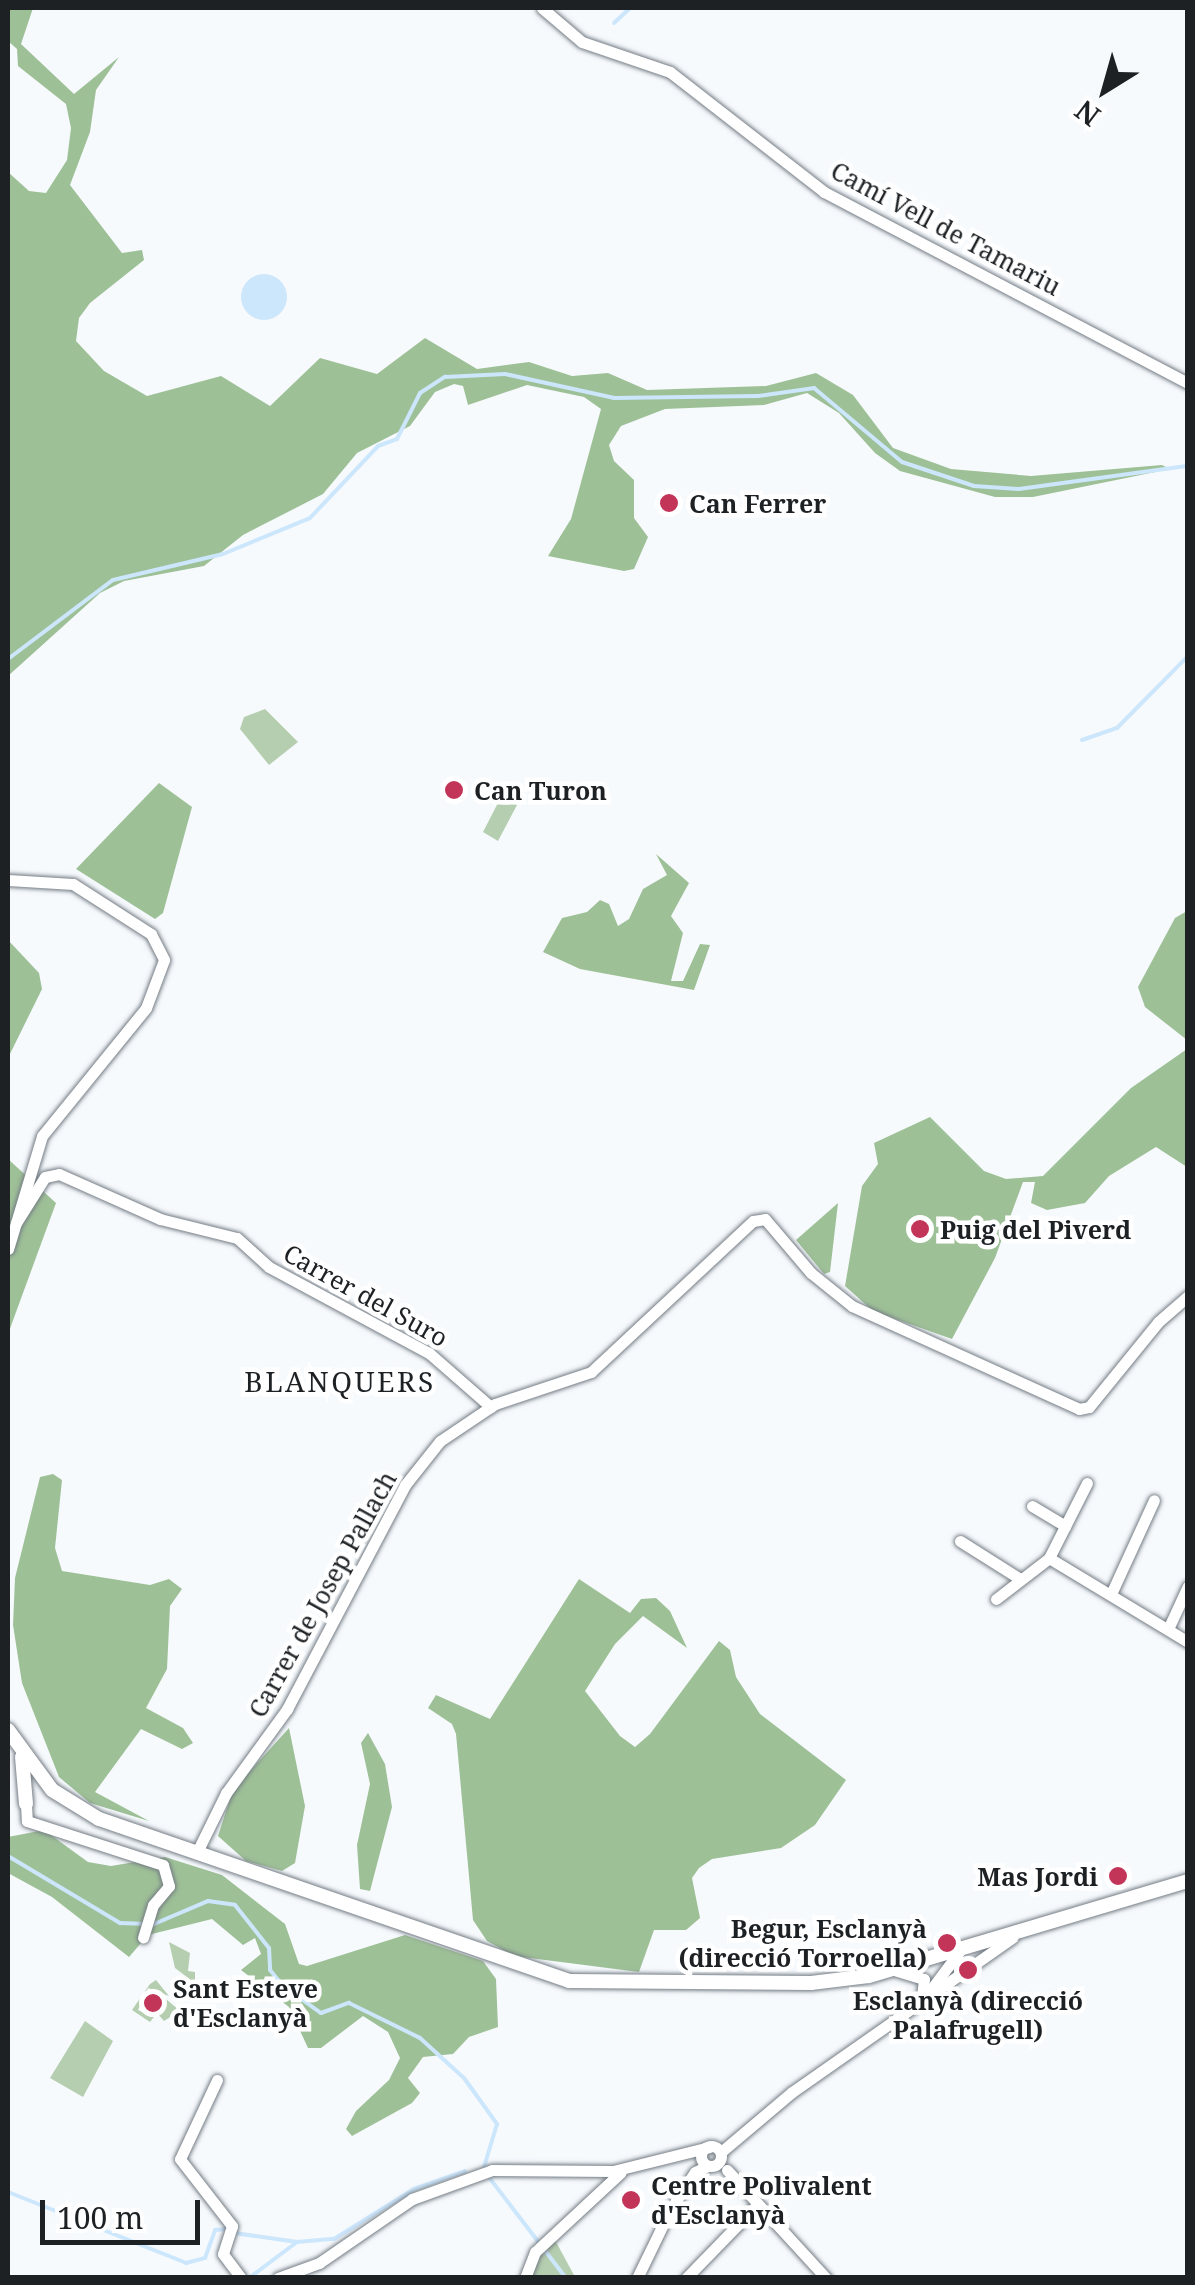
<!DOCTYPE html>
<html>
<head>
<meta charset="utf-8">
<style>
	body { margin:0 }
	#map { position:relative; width:1195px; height:2285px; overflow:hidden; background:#f6fafd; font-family:"Noto Serif",serif }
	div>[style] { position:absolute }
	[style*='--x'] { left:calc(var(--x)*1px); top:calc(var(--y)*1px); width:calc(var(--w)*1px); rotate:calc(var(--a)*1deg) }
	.green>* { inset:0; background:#b5ceaf }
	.forest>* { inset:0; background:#9ec097 }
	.water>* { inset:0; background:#cce6fc }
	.round { border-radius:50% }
	.stream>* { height:4px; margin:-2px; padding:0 2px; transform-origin:2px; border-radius:2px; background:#cce6fc }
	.roads { filter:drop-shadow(0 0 2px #747c84) drop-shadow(0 0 2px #747c84) }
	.minor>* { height:11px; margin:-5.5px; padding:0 5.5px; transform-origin:5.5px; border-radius:5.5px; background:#fff }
	.minor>.ring { margin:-5.5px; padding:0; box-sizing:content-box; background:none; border:11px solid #fff; border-radius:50% }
	.tertiary>* { height:14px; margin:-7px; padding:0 7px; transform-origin:7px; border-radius:7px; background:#fff }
	.dots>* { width:28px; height:28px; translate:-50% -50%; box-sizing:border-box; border:5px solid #fff; border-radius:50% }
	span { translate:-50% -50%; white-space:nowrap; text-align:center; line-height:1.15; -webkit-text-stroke:9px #fff; paint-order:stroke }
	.street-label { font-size:25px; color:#1d2124 }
	.poi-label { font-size:25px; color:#1d2124; font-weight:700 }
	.left { translate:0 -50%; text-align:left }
	.right { translate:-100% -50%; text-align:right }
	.neighbourhood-label { font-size:28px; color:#1d2124; letter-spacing:2.5px }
	.frame { position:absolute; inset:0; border:10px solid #1d2124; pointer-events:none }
	.north { position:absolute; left:1055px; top:40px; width:100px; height:100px; -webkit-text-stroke:8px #fff; paint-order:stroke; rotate:217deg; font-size:28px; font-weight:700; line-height:40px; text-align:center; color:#1d2124 }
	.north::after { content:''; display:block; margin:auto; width:35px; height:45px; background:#1d2124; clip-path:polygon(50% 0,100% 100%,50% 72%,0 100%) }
	.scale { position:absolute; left:40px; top:2200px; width:160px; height:45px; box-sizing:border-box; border:5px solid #1d2124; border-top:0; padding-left:12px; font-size:30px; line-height:35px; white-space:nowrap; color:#1d2124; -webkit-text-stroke:8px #fff; paint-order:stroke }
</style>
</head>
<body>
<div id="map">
	<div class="green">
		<div style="clip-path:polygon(265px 709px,298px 742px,269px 765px,240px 729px,244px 717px)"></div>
		<div style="clip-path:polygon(501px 797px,517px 805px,498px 841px,483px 832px)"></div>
		<div style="clip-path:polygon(169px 1942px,190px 1953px,188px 1971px,195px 1972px,195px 1983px,175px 1968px)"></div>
		<div style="clip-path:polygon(156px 1980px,169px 1996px,148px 1988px,138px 2010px,151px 2017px,166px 1999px,180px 2011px,164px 2021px,157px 2013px,150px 2022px,132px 2010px,150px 1984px)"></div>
		<div style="clip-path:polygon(85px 2021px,113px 2041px,83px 2097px,50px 2078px)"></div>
		<div style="clip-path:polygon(555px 2240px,575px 2277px,532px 2278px,532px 2262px)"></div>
	</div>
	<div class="forest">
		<div style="clip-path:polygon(8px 8px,33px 8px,21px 44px,74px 94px,119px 57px,96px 90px,90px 132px,70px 185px,122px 253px,142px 250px,144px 260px,90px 303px,79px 318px,76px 341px,104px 371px,147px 396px,221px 376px,270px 406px,320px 358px,377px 374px,425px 338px,477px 369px,529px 362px,572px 376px,608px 373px,647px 390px,766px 386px,816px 373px,853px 395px,893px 448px,951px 469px,1031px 476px,1162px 465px,1170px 469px,1033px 497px,995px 497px,900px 471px,875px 453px,839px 413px,807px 393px,764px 405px,665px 409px,621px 426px,609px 445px,614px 461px,634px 480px,634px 518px,648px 537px,634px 569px,624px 571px,548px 556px,571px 519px,601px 409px,584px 397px,527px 385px,468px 405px,463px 386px,454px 384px,435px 392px,410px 426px,357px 453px,323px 494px,243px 535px,204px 566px,124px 581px,100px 593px,8px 676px,8px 172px,29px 191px,46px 193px,67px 160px,71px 128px,66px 104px,18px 66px,17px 49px,8px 41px)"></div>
		<div style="clip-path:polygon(159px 783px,192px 807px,163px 913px,155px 919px,76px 869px)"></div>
		<div style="clip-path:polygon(656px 854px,689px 883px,671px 916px,683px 933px,671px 981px,683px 981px,700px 944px,710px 945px,694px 990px,580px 969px,543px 952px,562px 918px,587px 912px,600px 900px,609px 904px,618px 926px,629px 919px,643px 889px,667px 875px)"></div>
		<div style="clip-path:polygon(1187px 911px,1187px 1040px,1145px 1007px,1138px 987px,1175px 918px)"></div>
		<div style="clip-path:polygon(8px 940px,39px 973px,42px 989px,8px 1058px)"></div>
		<div style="clip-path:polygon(1187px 1049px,1187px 1167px,1156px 1147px,1109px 1176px,1085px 1203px,1047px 1210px,1031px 1203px,1035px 1182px,1023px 1182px,995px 1258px,952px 1339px,873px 1311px,845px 1286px,862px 1186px,878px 1164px,874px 1143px,930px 1117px,984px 1171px,1006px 1179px,1043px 1176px,1131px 1088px)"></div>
		<div style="clip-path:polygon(8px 1159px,56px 1203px,8px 1334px)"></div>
		<div style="clip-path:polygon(838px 1203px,830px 1272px,824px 1274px,796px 1240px)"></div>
		<div style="clip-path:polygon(53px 1474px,62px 1480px,55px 1548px,62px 1571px,150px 1585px,169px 1579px,182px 1589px,170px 1606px,167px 1669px,146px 1708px,183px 1728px,193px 1743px,182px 1749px,141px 1729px,95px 1792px,149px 1821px,90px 1803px,59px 1777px,22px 1683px,13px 1625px,15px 1578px,40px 1477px)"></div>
		<div style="clip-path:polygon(579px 1579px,630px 1613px,641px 1599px,656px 1598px,670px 1611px,687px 1648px,643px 1616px,615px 1644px,585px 1691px,620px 1736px,635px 1747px,650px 1734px,719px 1641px,730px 1650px,736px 1677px,760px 1714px,846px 1780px,815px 1825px,781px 1848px,712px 1859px,699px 1868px,692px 1878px,700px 1918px,686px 1930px,654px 1930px,639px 1972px,514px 1956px,487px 1941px,473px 1920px,456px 1734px,452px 1724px,428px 1708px,436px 1695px,490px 1719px)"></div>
		<div style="clip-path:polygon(289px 1728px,305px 1806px,295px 1863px,282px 1871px,246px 1861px,218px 1836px,233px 1790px)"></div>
		<div style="clip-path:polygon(368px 1733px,385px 1764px,392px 1807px,370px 1891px,360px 1889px,357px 1845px,370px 1784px,361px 1743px)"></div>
		<div style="clip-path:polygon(44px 1830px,88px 1862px,111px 1866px,165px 1857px,222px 1875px,285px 1924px,299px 1964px,307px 1966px,405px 1935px,483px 1961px,496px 1979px,498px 2027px,469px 2037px,453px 2054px,423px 2057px,408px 2078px,420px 2093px,412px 2103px,352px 2136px,346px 2129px,356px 2111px,389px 2080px,400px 2058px,388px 2032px,363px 2016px,321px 2048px,308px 2048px,289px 2007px,241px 1970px,261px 1954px,255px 1938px,243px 1945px,212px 1919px,148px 1935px,129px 1957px,52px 1897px,8px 1873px,8px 1837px)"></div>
	</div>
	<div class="water">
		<div class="round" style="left:241px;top:274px;width:46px;height:46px"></div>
	</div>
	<div class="stream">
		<div style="--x:614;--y:23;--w:22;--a:-43"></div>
		<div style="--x:8;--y:659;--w:131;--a:-37"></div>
		<div style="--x:113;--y:580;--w:113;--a:-13.3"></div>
		<div style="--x:223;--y:554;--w:94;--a:-22.5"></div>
		<div style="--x:310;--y:518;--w:99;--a:-46.6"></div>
		<div style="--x:378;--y:446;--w:20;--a:-20"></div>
		<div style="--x:397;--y:439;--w:51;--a:-63.4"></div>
		<div style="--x:420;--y:393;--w:30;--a:-33"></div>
		<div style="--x:445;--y:377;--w:60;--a:-2.9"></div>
		<div style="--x:505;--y:374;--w:112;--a:12.4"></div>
		<div style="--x:614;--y:398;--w:144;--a:-0.8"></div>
		<div style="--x:758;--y:396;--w:57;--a:-8.1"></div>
		<div style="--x:814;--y:388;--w:115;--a:40.1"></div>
		<div style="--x:902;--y:462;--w:76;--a:18.4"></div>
		<div style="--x:974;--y:486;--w:45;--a:3.8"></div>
		<div style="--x:1019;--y:489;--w:171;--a:-7.8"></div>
		<div style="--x:1082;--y:740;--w:37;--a:-19"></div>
		<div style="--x:1117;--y:728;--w:101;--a:-45.4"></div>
		<div style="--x:8;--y:1856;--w:131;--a:30.9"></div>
		<div style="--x:120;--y:1923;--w:34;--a:2"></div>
		<div style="--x:154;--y:1924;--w:59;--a:-23.1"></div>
		<div style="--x:208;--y:1901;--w:27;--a:8"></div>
		<div style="--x:235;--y:1905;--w:55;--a:51.7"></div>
		<div style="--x:269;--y:1948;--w:22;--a:87"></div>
		<div style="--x:270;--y:1970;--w:19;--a:51"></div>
		<div style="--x:282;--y:1985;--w:48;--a:35.7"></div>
		<div style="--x:321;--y:2013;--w:30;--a:-20"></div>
		<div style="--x:349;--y:2003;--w:79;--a:26.2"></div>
		<div style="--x:420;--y:2038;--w:59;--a:42.3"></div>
		<div style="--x:464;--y:2078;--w:57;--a:54.3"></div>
		<div style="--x:497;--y:2124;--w:45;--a:106.8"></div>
		<div style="--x:488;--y:2176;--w:128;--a:52.6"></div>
		<div style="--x:8;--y:2192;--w:192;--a:21.7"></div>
		<div style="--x:186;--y:2263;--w:20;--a:-15"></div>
		<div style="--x:205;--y:2258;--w:30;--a:-70"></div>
		<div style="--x:215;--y:2230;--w:11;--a:-5"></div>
		<div style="--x:234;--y:2233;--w:64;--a:8.1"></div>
		<div style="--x:297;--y:2242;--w:37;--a:-5"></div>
		<div style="--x:334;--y:2239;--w:94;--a:-32"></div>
		<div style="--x:414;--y:2189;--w:54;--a:-19.4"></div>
		<div style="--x:249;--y:2278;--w:60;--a:-36.9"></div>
	</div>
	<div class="roads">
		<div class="minor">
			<div style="--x:542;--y:8;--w:52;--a:40.4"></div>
			<div style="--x:582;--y:42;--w:93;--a:18.8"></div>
			<div style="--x:670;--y:72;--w:195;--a:37.9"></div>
			<div style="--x:824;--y:192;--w:411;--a:27.7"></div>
			<div style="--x:8;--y:880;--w:65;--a:3.5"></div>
			<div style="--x:73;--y:884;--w:93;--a:32.7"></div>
			<div style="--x:151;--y:934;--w:29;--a:63"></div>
			<div style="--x:164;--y:960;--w:51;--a:110.6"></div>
			<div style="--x:146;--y:1008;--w:165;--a:129.1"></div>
			<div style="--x:42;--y:1136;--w:118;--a:106.7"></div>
			<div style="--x:16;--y:1223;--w:54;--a:-57.8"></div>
			<div style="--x:45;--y:1177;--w:14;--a:-12"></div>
			<div style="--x:59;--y:1174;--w:111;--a:24"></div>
			<div style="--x:160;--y:1219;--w:79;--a:13.9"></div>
			<div style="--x:237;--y:1238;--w:43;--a:42.2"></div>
			<div style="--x:269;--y:1267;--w:182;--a:28.3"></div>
			<div style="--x:429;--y:1353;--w:82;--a:41.1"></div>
			<div style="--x:1032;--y:1506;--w:39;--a:31"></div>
			<div style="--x:960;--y:1541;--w:71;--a:32.3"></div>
			<div style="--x:1049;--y:1558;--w:84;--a:-63.1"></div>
			<div style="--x:1111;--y:1594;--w:103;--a:-65.4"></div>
			<div style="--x:996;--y:1599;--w:67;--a:-37.7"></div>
			<div style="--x:1049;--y:1558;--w:162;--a:31.1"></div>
			<div style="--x:1168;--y:1629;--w:47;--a:-65.1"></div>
			<div style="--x:26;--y:1804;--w:17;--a:87"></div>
			<div style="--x:27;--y:1821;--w:143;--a:17.9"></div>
			<div style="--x:163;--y:1865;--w:22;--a:74"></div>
			<div style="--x:169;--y:1886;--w:25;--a:130"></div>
			<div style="--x:153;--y:1905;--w:34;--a:107"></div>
			<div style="--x:197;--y:1852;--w:66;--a:-63.8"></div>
			<div style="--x:226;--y:1793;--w:104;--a:-54"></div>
			<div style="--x:287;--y:1709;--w:253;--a:-62.2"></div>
			<div style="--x:405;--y:1485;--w:56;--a:-51.5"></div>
			<div style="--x:440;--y:1441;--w:66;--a:-33.9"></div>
			<div style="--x:495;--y:1404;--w:101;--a:-18.4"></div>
			<div style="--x:591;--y:1372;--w:221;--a:-43"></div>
			<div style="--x:753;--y:1221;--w:12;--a:-9"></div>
			<div style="--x:765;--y:1219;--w:71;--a:49.6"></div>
			<div style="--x:811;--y:1273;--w:53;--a:38.8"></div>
			<div style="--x:852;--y:1306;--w:249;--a:24.4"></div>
			<div style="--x:1079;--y:1409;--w:10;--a:-11"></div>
			<div style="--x:1089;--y:1407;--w:109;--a:-50.9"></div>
			<div style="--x:1158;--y:1322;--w:40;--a:-41"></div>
			<div style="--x:894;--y:1970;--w:31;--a:17"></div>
			<div style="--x:924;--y:1979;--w:18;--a:96"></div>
			<div style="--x:929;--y:1992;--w:50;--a:-53.1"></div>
			<div style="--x:217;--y:2080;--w:87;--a:115.1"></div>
			<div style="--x:180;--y:2159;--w:85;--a:52.2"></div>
			<div style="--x:232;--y:2226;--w:29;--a:108"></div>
			<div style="--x:223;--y:2254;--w:30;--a:53"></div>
			<div class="ring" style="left:701px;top:2146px;width:9px;height:9px"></div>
			<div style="--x:721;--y:2152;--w:93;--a:-40.2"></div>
			<div style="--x:792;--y:2092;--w:269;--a:-35"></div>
			<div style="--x:727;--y:2170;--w:147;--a:47.5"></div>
			<div style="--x:278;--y:2278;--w:44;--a:-20.1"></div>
			<div style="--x:319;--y:2263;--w:113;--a:-34.5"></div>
			<div style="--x:412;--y:2199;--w:85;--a:-19.9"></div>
			<div style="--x:492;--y:2170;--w:121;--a:0.5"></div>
			<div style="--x:613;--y:2171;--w:99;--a:-14"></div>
			<div style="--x:525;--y:2278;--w:28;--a:-69"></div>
			<div style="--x:535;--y:2252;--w:117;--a:-42.9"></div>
			<div style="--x:637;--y:2278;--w:76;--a:-64.1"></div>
			<div style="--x:670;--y:2210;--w:45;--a:-56.7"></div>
			<div style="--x:695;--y:2172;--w:14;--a:-25"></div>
			<div style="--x:686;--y:2278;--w:103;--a:-45.8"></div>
		</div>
		<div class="tertiary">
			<div style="--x:8;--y:1730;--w:74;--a:53.7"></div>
			<div style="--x:52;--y:1790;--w:55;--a:31.7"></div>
			<div style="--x:99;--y:1819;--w:497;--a:19"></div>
			<div style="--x:569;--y:1981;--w:242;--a:0.5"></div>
			<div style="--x:811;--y:1983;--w:58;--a:-6.9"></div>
			<div style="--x:869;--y:1976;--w:333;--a:-16.6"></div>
			<div style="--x:22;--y:1757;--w:47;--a:85.1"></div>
		</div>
	</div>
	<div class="dots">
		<div style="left:669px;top:503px;background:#c33459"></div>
		<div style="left:454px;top:790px;background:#c33459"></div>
		<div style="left:920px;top:1229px;background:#c33459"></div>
		<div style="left:1118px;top:1876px;background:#c33459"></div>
		<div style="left:947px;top:1943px;background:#c33459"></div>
		<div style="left:968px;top:1970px;background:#c33459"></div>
		<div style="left:153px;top:2003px;background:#c33459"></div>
		<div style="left:631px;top:2200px;background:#c33459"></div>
	</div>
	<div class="street-label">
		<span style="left:946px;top:228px;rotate:28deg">Camí Vell de Tamariu</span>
		<span style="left:366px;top:1295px;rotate:29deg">Carrer del Suro</span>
		<span style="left:322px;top:1594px;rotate:-61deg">Carrer de Josep Pallach</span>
	</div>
	<div class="poi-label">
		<span class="left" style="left:689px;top:503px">Can Ferrer</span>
		<span class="left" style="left:474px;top:790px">Can Turon</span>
		<span class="left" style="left:940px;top:1229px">Puig del Piverd</span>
		<span class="right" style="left:1098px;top:1876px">Mas Jordi</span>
		<span class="right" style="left:927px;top:1943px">Begur, Esclanyà<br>(direcció Torroella)</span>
		<span class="left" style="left:173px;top:2003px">Sant Esteve<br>d'Esclanyà</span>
		<span style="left:968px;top:2015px">Esclanyà (direcció<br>Palafrugell)</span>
		<span class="left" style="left:651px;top:2200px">Centre Polivalent<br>d'Esclanyà</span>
	</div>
	<div class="neighbourhood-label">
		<span style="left:340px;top:1381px">BLANQUERS</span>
	</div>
	<div class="frame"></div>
	<div class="north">N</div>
	<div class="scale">100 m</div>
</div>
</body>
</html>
